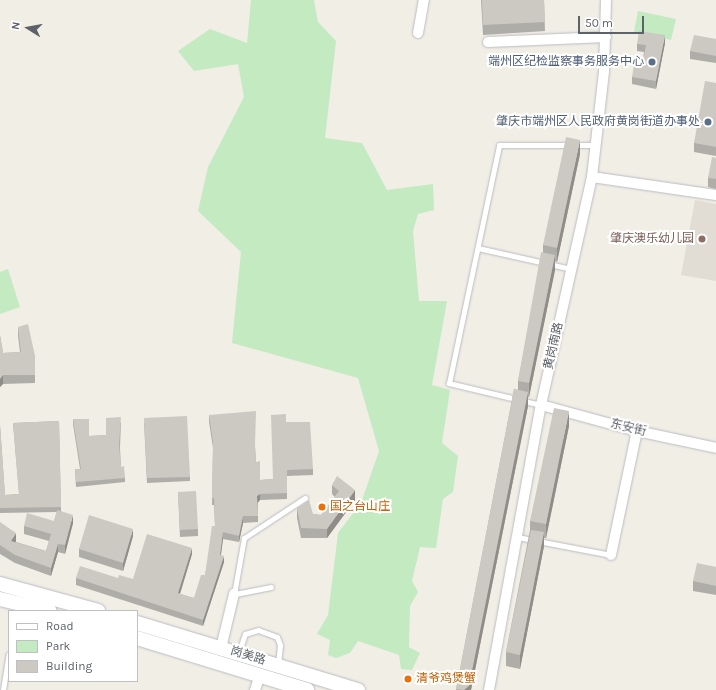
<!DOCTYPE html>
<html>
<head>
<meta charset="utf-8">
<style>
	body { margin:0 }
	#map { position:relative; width:716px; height:690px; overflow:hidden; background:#f1eee6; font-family:Karla,"Noto Sans SC",sans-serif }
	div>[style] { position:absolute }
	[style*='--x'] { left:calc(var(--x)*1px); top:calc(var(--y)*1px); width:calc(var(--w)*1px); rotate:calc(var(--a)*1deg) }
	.education>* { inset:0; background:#e1ddd5 }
	.green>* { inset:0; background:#c3eac1 }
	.roads { filter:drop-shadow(0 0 1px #b9bcc1) drop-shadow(0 0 1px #b9bcc1) }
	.service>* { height:5px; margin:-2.5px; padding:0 2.5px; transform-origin:2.5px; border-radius:2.5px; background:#fff }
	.minor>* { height:10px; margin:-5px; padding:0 5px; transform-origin:5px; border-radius:5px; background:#fff }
	.secondary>* { height:14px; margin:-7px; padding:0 7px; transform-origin:7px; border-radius:7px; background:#fff }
	.wall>* { inset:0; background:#afada8 }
	.shaded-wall>* { inset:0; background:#8f8d88 }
	.building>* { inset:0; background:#ccc9c3 }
	.dots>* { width:11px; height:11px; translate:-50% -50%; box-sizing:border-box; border:2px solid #fff; border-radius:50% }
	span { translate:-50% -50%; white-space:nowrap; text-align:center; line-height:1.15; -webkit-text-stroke:4px #fff; paint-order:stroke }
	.service-label { font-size:12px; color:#4e5e75 }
	.right { translate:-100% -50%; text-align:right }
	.education-label { font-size:12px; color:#785e54 }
	.street-label { font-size:12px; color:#5d6268 }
	.food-label { font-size:12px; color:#c56008 }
	.left { translate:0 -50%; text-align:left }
	.legend { position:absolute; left:8px; top:610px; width:130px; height:72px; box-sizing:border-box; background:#fff; border:1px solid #bec0c3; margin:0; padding:5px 7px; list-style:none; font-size:12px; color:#5d6268 }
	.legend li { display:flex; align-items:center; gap:8px; height:20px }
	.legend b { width:20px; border:1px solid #bec0c3 }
	.north { position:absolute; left:8px; top:8px; width:40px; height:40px; -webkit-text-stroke:3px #fff; paint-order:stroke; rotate:281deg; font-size:11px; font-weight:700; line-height:16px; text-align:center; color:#5d6268 }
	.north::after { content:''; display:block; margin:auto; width:14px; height:18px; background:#5d6268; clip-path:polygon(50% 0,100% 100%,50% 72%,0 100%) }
	.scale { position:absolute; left:578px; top:16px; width:66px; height:18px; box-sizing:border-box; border:2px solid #5d6268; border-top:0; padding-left:5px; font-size:12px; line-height:14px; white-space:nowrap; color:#5d6268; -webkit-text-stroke:3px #fff; paint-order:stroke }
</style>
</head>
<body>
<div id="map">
	<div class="education">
		<div style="clip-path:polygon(695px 200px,716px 204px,716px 281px,681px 275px)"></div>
	</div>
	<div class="green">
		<div style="clip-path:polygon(251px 0,314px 0,318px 22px,336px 41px,325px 138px,362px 143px,387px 190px,433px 184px,434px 210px,418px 214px,413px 231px,419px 301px,447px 301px,432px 385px,450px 390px,442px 443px,458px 456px,453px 492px,443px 499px,436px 548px,420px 547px,412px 581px,418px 592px,410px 606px,409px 647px,420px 653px,412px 670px,401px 669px,399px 655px,358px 641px,350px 653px,336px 658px,328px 655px,330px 640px,317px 634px,328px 615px,338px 533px,361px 503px,379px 451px,358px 378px,232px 343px,241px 252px,198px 211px,208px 167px,244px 97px,238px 64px,194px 71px,178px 51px,210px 29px,247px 43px)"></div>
		<div style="clip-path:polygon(638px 11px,676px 19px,671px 40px,634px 32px)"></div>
		<div style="clip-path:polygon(8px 269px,20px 307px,0 314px,0 272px)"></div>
	</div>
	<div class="roads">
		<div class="service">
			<div style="--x:478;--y:248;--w:95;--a:12.7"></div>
			<div style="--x:541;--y:405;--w:95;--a:-166.6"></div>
			<div style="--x:449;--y:383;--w:243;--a:-78.1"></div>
			<div style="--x:499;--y:145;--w:97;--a:0"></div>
			<div style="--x:517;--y:537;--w:96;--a:10.8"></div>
			<div style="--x:271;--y:587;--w:38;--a:169"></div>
			<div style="--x:234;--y:594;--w:57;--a:-79.9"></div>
			<div style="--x:244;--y:538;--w:73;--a:-33.3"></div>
			<div style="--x:239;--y:652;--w:19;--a:-72"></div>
			<div style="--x:245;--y:634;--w:14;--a:-17"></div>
			<div style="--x:258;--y:630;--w:20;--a:20"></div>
			<div style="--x:277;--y:637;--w:9;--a:69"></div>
			<div style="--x:280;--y:645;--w:19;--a:96"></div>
			<div style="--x:3;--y:690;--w:36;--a:-81"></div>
		</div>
		<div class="minor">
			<div style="--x:418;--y:33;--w:34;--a:-80"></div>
			<div style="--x:488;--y:42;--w:118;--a:-2.4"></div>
			<div style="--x:592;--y:177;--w:125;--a:8.3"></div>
			<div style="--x:541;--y:405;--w:99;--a:15.2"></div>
			<div style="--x:637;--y:431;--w:81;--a:12.1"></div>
			<div style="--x:611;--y:555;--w:127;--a:-78.2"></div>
			<div style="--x:221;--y:648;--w:56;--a:-76.5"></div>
			<div style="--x:255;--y:690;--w:16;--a:-72"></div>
			<div style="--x:489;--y:690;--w:290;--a:-79.7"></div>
			<div style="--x:541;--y:405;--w:234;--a:-77.4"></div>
			<div style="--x:592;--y:177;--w:107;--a:-83.5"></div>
			<div style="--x:604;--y:71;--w:71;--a:-88.4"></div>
		</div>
		<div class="secondary">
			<div style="--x:0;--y:584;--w:102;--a:15.4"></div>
			<div style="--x:0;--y:599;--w:51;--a:13.5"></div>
			<div style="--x:137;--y:623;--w:231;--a:16.9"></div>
			<div style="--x:137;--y:638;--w:178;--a:17"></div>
		</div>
	</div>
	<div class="wall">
		<div style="clip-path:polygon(481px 0,544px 0,545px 31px,483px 35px)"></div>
		<div style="clip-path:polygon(716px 39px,716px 63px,690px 59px,690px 51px)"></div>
		<div style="clip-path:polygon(665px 43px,656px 89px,632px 84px,632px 77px,642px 67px,644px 52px,637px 51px,637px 44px)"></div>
		<div style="clip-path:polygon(716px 83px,716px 156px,694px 152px,694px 143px)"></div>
		<div style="clip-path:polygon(580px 154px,557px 262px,555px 261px,555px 270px,529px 397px,528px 397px,528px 406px,471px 690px,456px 690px,514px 389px,518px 390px,518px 381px,543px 253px,543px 245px)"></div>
		<div style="clip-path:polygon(716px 158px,716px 189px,708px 187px,708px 178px)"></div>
		<div style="clip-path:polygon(18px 327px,35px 356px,35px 383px,3px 384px,0 387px,0 335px,3px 353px,20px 352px,18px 336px)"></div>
		<div style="clip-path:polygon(209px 415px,255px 447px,256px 462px,260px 480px,273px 479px,286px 422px,313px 469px,313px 475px,287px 476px,287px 499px,260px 500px,258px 503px,258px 522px,243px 523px,239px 542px,223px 539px,221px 555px,224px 562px,203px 626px,76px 585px,76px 578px,118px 578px,133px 579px,192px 554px,180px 594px,194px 598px,205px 575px,215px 526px,214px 505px,212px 505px,213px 448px,209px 422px)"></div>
		<div style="clip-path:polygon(73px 419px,89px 436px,106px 435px,121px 422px,120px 448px,121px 467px,125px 478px,125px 482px,76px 487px,75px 469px,80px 469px,73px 424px)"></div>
		<div style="clip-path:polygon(59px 421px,61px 511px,73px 523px,65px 554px,58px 552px,51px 576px,15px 563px,0 554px,0 522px,16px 541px,16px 542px,46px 551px,49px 541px,24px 534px,24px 526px,54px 521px,57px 512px,0 513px,0 425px,5px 495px,19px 494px,13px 423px)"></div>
		<div style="clip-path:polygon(144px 422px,190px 477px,190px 481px,147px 483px)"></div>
		<div style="clip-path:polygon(569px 426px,546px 538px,544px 538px,544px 546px,520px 669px,506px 666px,506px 652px,530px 530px,530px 521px)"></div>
		<div style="clip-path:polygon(332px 485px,355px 500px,327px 538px,301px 538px,297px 518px,297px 508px,313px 514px,321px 515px,335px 497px,332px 494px)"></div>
		<div style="clip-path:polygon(178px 492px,198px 529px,198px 536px,180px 537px)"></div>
		<div style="clip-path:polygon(133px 536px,123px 571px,79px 557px,79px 549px)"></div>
		<div style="clip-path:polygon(716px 567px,716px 595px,693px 591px,693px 581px)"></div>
	</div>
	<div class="shaded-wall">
		<div style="clip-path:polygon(665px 35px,665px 43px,656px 89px,656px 81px)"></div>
		<div style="clip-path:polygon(580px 140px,580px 154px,557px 262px,557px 248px)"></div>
		<div style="clip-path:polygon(555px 255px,555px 270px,529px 397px,529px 383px)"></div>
		<div style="clip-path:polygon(3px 375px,3px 384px,0 387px,0 379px)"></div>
		<div style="clip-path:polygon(528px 392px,528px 406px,471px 690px,464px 690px)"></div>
		<div style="clip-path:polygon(569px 411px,569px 426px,546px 538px,546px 524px)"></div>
		<div style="clip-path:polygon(355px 490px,355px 500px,327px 538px,327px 529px)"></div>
		<div style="clip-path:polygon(260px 494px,260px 500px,257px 503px,257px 496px)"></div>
		<div style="clip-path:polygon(73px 515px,73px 523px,65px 554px,65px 545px)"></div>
		<div style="clip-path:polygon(243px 516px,243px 523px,239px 542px,239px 536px)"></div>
		<div style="clip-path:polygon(133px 529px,133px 536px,123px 571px,123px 563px)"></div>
		<div style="clip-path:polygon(223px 532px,223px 539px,220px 561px,220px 555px)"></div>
		<div style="clip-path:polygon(544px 532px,544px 546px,520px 669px,520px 655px)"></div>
		<div style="clip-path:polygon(16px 533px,16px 541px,11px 549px,11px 541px)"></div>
		<div style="clip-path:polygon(58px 544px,58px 552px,51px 576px,51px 568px)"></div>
		<div style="clip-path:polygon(192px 548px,192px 554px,178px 600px,178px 593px)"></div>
		<div style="clip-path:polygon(224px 556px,224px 562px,203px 626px,203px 620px)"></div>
	</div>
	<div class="building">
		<div style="clip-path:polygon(482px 0,544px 0,545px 22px,483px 25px)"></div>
		<div style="clip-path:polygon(639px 31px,665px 35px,656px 81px,632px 77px,634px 65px,642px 67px,646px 45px,637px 44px)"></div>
		<div style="clip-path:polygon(694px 35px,716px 39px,716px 56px,690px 51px)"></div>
		<div style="clip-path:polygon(705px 81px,716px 83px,716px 147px,694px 143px)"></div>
		<div style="clip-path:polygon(566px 137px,580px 140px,557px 248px,543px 245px)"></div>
		<div style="clip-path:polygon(712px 157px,716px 158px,716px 179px,708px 178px)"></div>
		<div style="clip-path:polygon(541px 252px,555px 255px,529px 383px,518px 381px)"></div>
		<div style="clip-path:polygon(28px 324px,35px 356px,35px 375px,3px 375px,0 379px,0 335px,3px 353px,21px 352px,18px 327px)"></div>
		<div style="clip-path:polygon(514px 389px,528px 392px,469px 686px,464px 690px,456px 689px)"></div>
		<div style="clip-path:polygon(554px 408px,569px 411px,546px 524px,530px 521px)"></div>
		<div style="clip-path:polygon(256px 411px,255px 445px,256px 462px,260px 461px,260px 480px,273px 479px,271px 415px,286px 414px,286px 422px,310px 422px,313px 469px,287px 470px,287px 493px,260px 494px,257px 496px,258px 516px,243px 516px,239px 536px,223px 532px,220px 555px,224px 556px,203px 620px,76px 578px,80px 566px,118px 578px,119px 575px,133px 579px,147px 534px,192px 548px,178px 593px,194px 598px,201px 575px,205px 575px,212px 526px,215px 526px,214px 498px,212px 498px,213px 442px,209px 415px)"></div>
		<div style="clip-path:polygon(187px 416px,190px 477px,147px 478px,144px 418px)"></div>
		<div style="clip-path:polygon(121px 417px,119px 445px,121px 467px,124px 466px,125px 478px,76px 482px,75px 469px,81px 469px,73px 419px,89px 419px,89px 436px,93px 436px,106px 435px,106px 418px)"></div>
		<div style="clip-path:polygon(59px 421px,61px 507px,0 508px,0 425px,5px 495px,19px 494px,13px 423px)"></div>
		<div style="clip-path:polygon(337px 476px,355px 490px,327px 529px,301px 528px,297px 508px,309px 500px,313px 514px,321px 515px,339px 491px,332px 485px)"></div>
		<div style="clip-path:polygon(196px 491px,198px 529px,180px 530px,178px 492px)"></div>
		<div style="clip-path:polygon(57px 510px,73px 515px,65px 545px,58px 544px,51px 568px,15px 555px,0 545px,0 522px,16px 533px,11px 541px,46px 551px,51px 534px,24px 526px,27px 513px,54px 521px)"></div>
		<div style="clip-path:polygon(89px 515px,133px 529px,123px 563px,79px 549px)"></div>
		<div style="clip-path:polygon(531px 530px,544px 532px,520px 655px,506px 652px)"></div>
		<div style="clip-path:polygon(697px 563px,716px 567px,716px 586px,693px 581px)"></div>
	</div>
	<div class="dots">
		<div style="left:652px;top:62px;background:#5c6f8a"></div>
		<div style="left:708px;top:122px;background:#5c6f8a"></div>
		<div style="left:702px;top:239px;background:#8d6e63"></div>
		<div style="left:322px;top:507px;background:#e8710a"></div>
		<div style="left:408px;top:679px;background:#e8710a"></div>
	</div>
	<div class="service-label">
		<span class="right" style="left:644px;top:62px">端州区纪检监察事务服务中心</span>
		<span class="right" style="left:700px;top:122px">肇庆市端州区人民政府黄岗街道办事处</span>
	</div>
	<div class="education-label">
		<span class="right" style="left:694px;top:239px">肇庆澳乐幼儿园</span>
	</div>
	<div class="street-label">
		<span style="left:554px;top:346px;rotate:-77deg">黄岗南路</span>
		<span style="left:628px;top:428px;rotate:14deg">东安街</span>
		<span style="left:248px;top:656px;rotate:17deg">岗美路</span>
	</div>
	<div class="food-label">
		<span class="left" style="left:330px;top:507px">国之台山庄</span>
		<span class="left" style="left:416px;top:679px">清爷鸡煲蟹</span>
	</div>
	<ul class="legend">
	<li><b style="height:5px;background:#fff"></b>Road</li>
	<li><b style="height:11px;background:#c3eac1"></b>Park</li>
	<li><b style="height:11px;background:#ccc9c3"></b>Building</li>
	</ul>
	<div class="north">N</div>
	<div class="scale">50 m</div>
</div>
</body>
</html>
